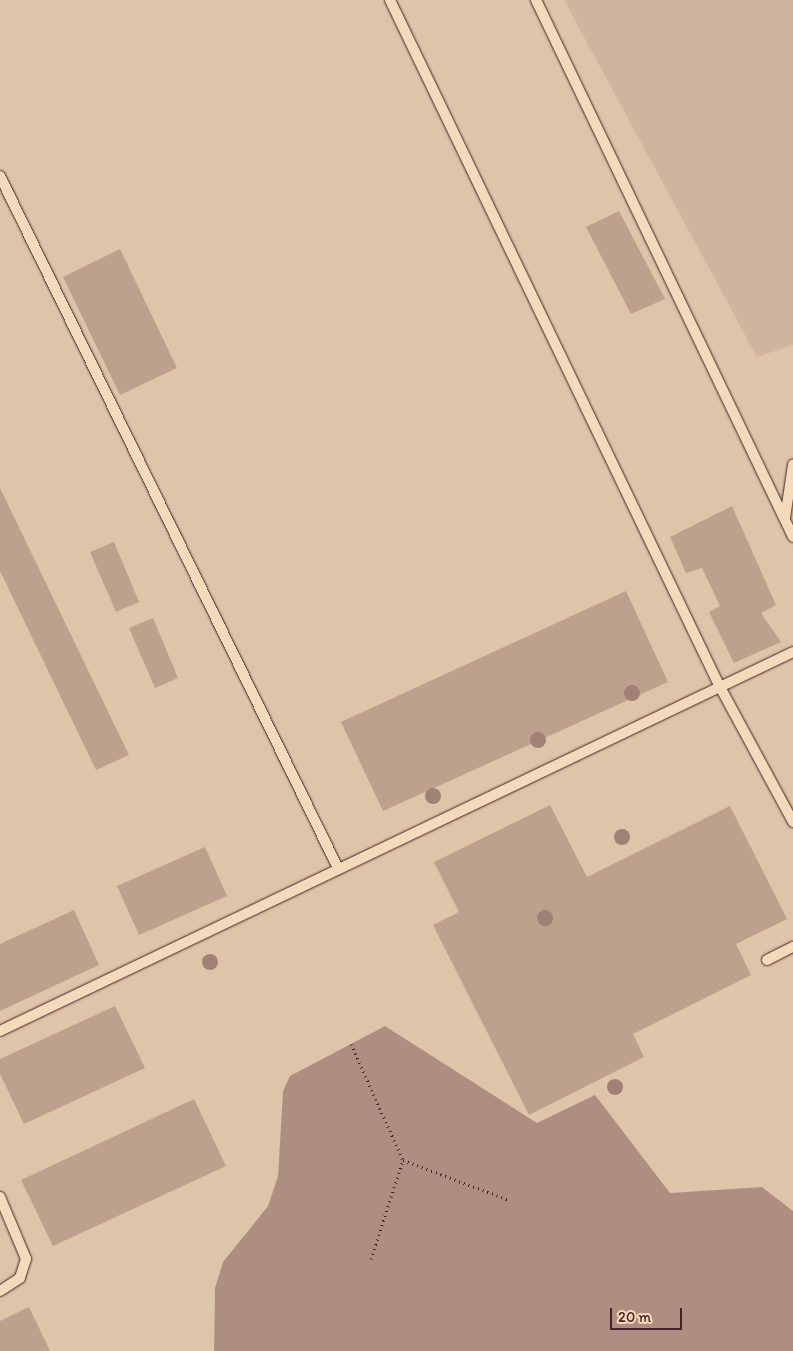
<!DOCTYPE html>
<html>
<head>
<meta charset="utf-8">
<style>
	body { margin:0 }
	#map { position:relative; width:793px; height:1351px; overflow:hidden; background:#ebd3b4; font-family:Itim,sans-serif }
	div>[style] { position:absolute }
	[style*='--x'] { left:calc(var(--x)*1px); top:calc(var(--y)*1px); width:calc(var(--w)*1px); rotate:calc(var(--a)*1deg) }
	.built>* { inset:0; background:#dec4a8 }
	.green>* { inset:0; background:#d1b49d }
	.water>* { inset:0; background:#ae8e80 }
	.building>* { inset:0; background:#bea18d }
	.path>* { height:3px; margin-top:-1.5px; transform-origin:0; background:repeating-linear-gradient(90deg,#4a1f2b 0 1px,transparent 0 5px) }
	.roads { filter:drop-shadow(0 0 1px #4a1f2b) drop-shadow(0 0 1px #4a1f2b) }
	.lane>* { height:10px; margin:-5px; padding:0 5px; transform-origin:5px; border-radius:5px; background:#f2daba }
	.trees>* { width:16px; height:16px; margin:-8px; border-radius:50%; background:#a18075 }
	span { translate:-50% -50%; white-space:nowrap; text-align:center; line-height:1.15; -webkit-text-stroke:4px #f2daba; paint-order:stroke }
	.scale { position:absolute; left:610px; top:1308px; width:72px; height:22px; box-sizing:border-box; border:2px solid #4a1f2b; border-top:0; padding-left:6px; font-size:15px; line-height:18px; white-space:nowrap; color:#4a1f2b; -webkit-text-stroke:4px #f2daba; paint-order:stroke }
</style>
</head>
<body>
<div id="map">
	<div class="built">
		<div style="clip-path:polygon(0 0,793px 0,793px 1211px,762px 1187px,670px 1193px,595px 1096px,537px 1123px,385px 1026px,290px 1076px,283px 1091px,278px 1176px,268px 1206px,223px 1262px,215px 1288px,214px 1351px,0 1351px)"></div>
	</div>
	<div class="green">
		<div style="clip-path:polygon(564px 0,793px 0,793px 345px,757px 357px)"></div>
	</div>
	<div class="water">
		<div style="clip-path:polygon(385px 1026px,537px 1123px,595px 1095px,670px 1193px,762px 1187px,793px 1211px,793px 1351px,214px 1351px,215px 1288px,223px 1262px,268px 1206px,278px 1176px,283px 1091px,290px 1076px)"></div>
	</div>
	<div class="building">
		<div style="clip-path:polygon(619px 211px,665px 299px,631px 314px,586px 227px)"></div>
		<div style="clip-path:polygon(120px 249px,177px 368px,120px 395px,63px 277px)"></div>
		<div style="clip-path:polygon(0 488px,129px 755px,96px 770px,0 571px)"></div>
		<div style="clip-path:polygon(732px 506px,776px 605px,761px 613px,781px 642px,734px 663px,709px 612px,720px 606px,702px 568px,686px 573px,670px 537px)"></div>
		<div style="clip-path:polygon(114px 542px,139px 602px,116px 612px,90px 552px)"></div>
		<div style="clip-path:polygon(626px 591px,668px 682px,383px 811px,341px 722px)"></div>
		<div style="clip-path:polygon(153px 618px,178px 678px,155px 688px,129px 628px)"></div>
		<div style="clip-path:polygon(550px 805px,587px 877px,730px 806px,787px 919px,736px 944px,751px 975px,633px 1034px,644px 1057px,529px 1115px,433px 925px,459px 912px,434px 862px)"></div>
		<div style="clip-path:polygon(205px 847px,227px 896px,139px 935px,117px 886px)"></div>
		<div style="clip-path:polygon(74px 910px,99px 965px,0 1011px,0 944px)"></div>
		<div style="clip-path:polygon(115px 1006px,145px 1068px,24px 1124px,0 1074px,0 1059px)"></div>
		<div style="clip-path:polygon(194px 1099px,226px 1166px,53px 1246px,21px 1180px)"></div>
		<div style="clip-path:polygon(29px 1307px,50px 1351px,0 1351px,0 1321px)"></div>
	</div>
	<div class="path">
		<div style="--x:351;--y:1044;--w:127;--a:65.9"></div>
		<div style="--x:371;--y:1259;--w:104;--a:-72.1"></div>
		<div style="--x:403;--y:1160;--w:113;--a:20.7"></div>
	</div>
	<div class="roads">
		<div class="lane">
			<div style="--x:390;--y:0;--w:760;--a:64.35"></div>
			<div style="--x:719;--y:685;--w:156;--a:61.6"></div>
			<div style="--x:536;--y:0;--w:595;--a:64.42"></div>
			<div style="--x:0;--y:176;--w:770;--a:63.97"></div>
			<div style="--x:785;--y:518;--w:54;--a:-81.4"></div>
			<div style="--x:767;--y:960;--w:29;--a:-27"></div>
			<div style="--x:0;--y:1031;--w:879;--a:-25.54"></div>
			<div style="--x:0;--y:1197;--w:67;--a:67.2"></div>
			<div style="--x:26;--y:1259;--w:20;--a:108"></div>
			<div style="--x:20;--y:1278;--w:24;--a:147"></div>
		</div>
	</div>
	<div class="trees">
		<div style="left:632px;top:693px"></div>
		<div style="left:538px;top:740px"></div>
		<div style="left:433px;top:796px"></div>
		<div style="left:622px;top:837px"></div>
		<div style="left:545px;top:918px"></div>
		<div style="left:210px;top:962px"></div>
		<div style="left:615px;top:1087px"></div>
	</div>
	<div class="scale">20 m</div>
</div>
</body>
</html>
